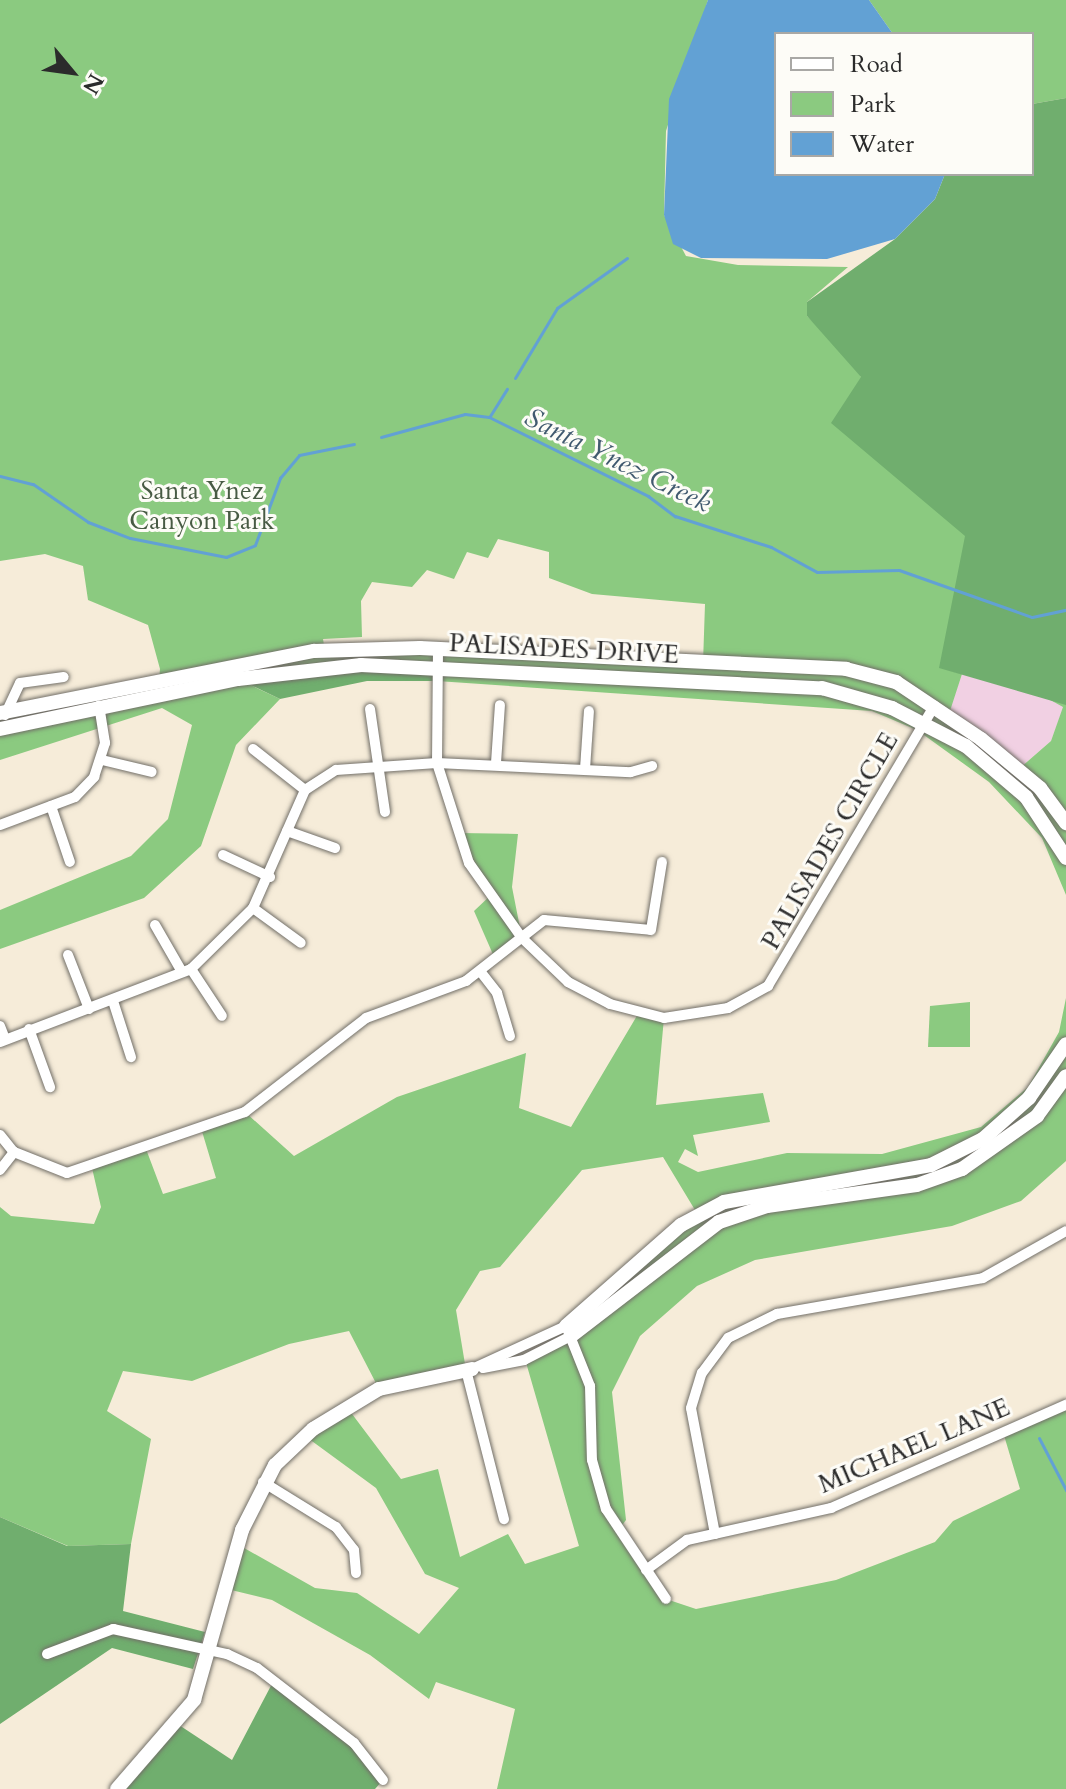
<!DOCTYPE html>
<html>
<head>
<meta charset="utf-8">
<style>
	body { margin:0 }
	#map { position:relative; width:1066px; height:1789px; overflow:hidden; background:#f6ecd9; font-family:Cardo,serif }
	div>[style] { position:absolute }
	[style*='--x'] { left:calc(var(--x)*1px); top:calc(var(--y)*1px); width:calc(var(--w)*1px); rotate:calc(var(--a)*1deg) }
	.built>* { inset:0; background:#f1d0e3 }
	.green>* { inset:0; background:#8bca80 }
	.forest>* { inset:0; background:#70ae6e }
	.water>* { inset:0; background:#62a1d4 }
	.stream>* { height:3px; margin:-1.5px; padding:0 1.5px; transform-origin:1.5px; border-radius:1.5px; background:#62a1d4 }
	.roads { filter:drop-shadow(0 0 2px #726f68) drop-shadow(0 0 2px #726f68) }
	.street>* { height:10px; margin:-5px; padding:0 5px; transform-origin:5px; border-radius:5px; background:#fff }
	.secondary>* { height:14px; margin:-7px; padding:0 7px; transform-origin:7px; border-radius:7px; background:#fff }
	span { translate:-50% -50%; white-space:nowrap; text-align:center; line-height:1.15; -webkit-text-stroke:6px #fdfcf7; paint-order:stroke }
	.park-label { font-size:26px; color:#485b44 }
	.street-label { font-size:26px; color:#2b2b2b }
	.water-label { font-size:28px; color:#415a6f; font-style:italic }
	.legend { position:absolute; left:774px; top:32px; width:260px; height:144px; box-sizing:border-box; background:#fdfcf7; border:2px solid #a9a8a5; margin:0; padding:10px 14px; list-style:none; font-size:24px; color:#2b2b2b }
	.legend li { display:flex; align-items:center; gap:16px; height:40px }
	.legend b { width:40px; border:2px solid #a9a8a5 }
	.north { position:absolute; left:32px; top:32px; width:80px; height:80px; -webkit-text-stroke:6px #fdfcf7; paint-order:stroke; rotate:119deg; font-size:22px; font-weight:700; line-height:32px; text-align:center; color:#2b2b2b }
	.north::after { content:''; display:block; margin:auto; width:28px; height:36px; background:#2b2b2b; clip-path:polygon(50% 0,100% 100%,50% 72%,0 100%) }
</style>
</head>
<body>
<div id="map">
	<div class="built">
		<div style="clip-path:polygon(962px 674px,1065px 703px,1051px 741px,1020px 768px,948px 714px)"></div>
	</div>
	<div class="green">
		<div style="clip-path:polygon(evenodd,0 0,708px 0,666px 131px,664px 215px,686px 256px,738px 265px,848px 267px,807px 302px,807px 316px,855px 362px,861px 377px,1066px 216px,1066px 895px,1042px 838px,989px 782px,917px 730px,872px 711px,437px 681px,240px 680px,280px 699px,236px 745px,201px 846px,144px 898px,0 949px,0 910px,131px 856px,168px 819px,192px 725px,162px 708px,0 760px,0 713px,159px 680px,160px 669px,148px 625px,88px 600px,83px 566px,45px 554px,0 561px,0 0,498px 539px,549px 552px,549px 578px,592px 594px,705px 604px,703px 663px,325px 651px,323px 639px,362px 637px,361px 601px,372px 582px,412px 587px,427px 570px,454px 579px,467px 552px,488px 558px,498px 539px,0 0,956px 648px,1063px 707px,1051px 741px,1020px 768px,949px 714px,962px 674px,945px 669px,956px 648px)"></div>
		<div style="clip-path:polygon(869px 0,1066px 0,1066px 98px,1032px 104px,1032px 34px,893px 34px)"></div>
		<div style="clip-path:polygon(459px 833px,518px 834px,512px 887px,522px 938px,495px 959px,474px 911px,492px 894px)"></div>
		<div style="clip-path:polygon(1066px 998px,1066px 1161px,1021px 1201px,952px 1226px,755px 1260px,697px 1286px,640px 1336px,612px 1392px,626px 1520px,617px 1532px,666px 1599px,696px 1609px,836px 1580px,935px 1542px,953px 1521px,1020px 1489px,1003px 1432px,1066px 1405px,1066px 1789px,497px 1789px,515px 1709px,436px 1682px,429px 1699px,370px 1655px,272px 1600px,227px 1589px,237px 1544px,315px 1588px,357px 1593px,419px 1634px,459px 1588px,425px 1574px,376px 1488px,305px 1436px,346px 1406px,401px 1479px,438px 1469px,460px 1557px,508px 1534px,525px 1564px,579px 1546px,525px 1359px,570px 1336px,566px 1326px,698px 1215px,663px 1157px,582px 1170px,500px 1267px,480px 1271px,456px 1310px,466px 1370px,379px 1389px,349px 1331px,289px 1344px,192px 1381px,123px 1371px,107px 1411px,151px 1439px,131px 1544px,68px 1546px,0 1517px,0 1207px,11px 1216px,94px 1224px,101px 1207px,92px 1168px,146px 1149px,163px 1194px,216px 1178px,201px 1128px,245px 1112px,294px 1156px,397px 1097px,526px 1053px,519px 1108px,571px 1127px,638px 1014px,664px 1018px,656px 1105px,763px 1093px,770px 1122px,693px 1135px,698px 1156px,685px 1149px,678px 1162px,698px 1172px,787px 1153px,882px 1154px,981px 1127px,1028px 1087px,1059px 1032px)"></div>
		<div style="clip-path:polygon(970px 1002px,970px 1047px,928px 1047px,930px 1006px)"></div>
	</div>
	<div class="forest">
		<div style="clip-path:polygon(1066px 98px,1066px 705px,939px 668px,965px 536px,831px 423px,861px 377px,807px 316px,807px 302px,895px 239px,935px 199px,945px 174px,1032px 174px,1032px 104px)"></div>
		<div style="clip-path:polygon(437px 667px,437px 681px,367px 681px,280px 699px,238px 679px)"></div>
		<div style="clip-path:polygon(0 1517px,67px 1546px,131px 1544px,123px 1611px,205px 1632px,193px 1669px,112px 1648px,0 1724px)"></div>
		<div style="clip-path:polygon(274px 1680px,354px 1743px,383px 1780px,375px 1789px,117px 1789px,179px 1725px,232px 1760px)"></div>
	</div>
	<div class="water">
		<div style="clip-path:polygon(708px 0,869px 0,893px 34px,776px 34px,776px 174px,945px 174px,935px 199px,895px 239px,827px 259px,701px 258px,673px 244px,664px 215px,669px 99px)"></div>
	</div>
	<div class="stream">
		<div style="--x:515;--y:378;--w:82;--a:-59"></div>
		<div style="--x:557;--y:308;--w:86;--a:-35.5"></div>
		<div style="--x:490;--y:416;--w:32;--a:-58"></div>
		<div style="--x:381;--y:437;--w:87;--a:-15.3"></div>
		<div style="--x:465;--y:414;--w:24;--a:7"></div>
		<div style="--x:489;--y:417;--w:178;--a:26.4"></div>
		<div style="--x:648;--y:496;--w:34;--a:37"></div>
		<div style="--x:675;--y:516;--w:101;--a:17.9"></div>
		<div style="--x:771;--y:547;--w:52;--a:28.5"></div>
		<div style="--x:817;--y:572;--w:82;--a:-1.4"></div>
		<div style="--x:899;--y:570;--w:141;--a:19.5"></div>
		<div style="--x:1032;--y:617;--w:35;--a:-12"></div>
		<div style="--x:0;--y:476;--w:34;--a:14"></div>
		<div style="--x:33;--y:484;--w:67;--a:34.6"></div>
		<div style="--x:88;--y:522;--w:45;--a:20.9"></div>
		<div style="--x:130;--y:538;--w:98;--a:11.2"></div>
		<div style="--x:226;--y:557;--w:31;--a:-22"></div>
		<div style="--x:255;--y:545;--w:72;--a:-69.5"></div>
		<div style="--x:280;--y:478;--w:30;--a:-50"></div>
		<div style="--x:299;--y:455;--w:56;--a:-11.3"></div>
		<div style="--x:1039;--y:1438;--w:59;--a:62.6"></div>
	</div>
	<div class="roads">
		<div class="street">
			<div style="--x:438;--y:649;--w:114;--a:90.5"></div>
			<div style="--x:437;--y:763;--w:105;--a:72.3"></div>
			<div style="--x:469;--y:863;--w:92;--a:54.8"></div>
			<div style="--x:522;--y:938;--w:64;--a:43.7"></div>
			<div style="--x:568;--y:982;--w:47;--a:27.6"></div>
			<div style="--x:610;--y:1004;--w:56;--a:14.5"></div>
			<div style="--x:664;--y:1018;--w:65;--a:-8.9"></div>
			<div style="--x:728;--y:1008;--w:46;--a:-28.8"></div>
			<div style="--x:768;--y:986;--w:326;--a:-59.3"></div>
			<div style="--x:370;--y:709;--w:104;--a:81.7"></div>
			<div style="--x:5;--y:715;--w:35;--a:-65"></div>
			<div style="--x:20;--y:683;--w:44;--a:-7.8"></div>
			<div style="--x:253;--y:749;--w:66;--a:38.3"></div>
			<div style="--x:102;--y:760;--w:51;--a:13.5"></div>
			<div style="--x:496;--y:763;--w:58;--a:-86.1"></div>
			<div style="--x:585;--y:769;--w:58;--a:-86.1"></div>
			<div style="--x:51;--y:806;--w:59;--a:71.3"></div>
			<div style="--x:0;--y:825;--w:80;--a:-20.5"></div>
			<div style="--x:75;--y:797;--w:28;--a:-46"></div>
			<div style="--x:94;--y:777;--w:36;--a:-72"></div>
			<div style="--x:105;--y:743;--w:38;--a:-99"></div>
			<div style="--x:287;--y:831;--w:51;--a:19.5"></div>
			<div style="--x:223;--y:855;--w:52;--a:25.1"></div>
			<div style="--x:253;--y:908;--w:59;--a:36.1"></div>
			<div style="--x:155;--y:925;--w:54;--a:60.1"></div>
			<div style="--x:68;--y:955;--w:58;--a:68.7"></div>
			<div style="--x:191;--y:969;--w:56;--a:56.6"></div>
			<div style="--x:480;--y:971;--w:28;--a:52"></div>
			<div style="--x:497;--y:993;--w:45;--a:73.2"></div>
			<div style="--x:113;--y:1001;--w:59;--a:72.2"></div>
			<div style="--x:0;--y:1026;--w:14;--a:69"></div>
			<div style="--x:29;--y:1029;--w:62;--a:70.1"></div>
			<div style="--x:0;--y:1042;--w:204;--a:-20.9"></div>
			<div style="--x:191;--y:969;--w:87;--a:-44.5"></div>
			<div style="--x:253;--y:908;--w:129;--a:-66.2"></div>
			<div style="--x:305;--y:790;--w:37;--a:-33"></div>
			<div style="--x:336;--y:770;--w:101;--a:-4"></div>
			<div style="--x:437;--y:763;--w:194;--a:2.7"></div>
			<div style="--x:631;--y:772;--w:22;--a:-16"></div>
			<div style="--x:0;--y:1135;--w:22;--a:51"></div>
			<div style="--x:14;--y:1152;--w:57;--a:21.6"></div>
			<div style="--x:67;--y:1173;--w:188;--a:-18.9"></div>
			<div style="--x:245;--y:1112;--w:153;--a:-37.8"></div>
			<div style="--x:366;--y:1018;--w:107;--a:-20.3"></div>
			<div style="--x:466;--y:981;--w:99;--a:-38"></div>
			<div style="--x:544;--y:920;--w:107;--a:5.3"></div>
			<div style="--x:651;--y:930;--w:69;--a:-80.8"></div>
			<div style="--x:0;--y:1170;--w:23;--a:-52"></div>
			<div style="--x:483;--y:1368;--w:42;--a:-11"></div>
			<div style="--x:524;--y:1360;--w:53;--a:-27.1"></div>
			<div style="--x:472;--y:1369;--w:103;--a:-24.6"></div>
			<div style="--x:566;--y:1326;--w:65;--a:68.2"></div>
			<div style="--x:590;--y:1386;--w:74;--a:88.5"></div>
			<div style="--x:592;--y:1460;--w:51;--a:74.1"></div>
			<div style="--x:606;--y:1509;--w:108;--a:56.3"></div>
			<div style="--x:466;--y:1370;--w:154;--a:75.7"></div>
			<div style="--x:263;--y:1482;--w:86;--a:31.7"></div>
			<div style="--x:336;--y:1527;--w:29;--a:52"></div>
			<div style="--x:354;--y:1550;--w:23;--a:85"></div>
			<div style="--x:715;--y:1534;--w:128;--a:-100.8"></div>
			<div style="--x:691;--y:1408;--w:37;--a:-73"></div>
			<div style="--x:702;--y:1373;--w:44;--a:-53.4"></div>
			<div style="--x:728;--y:1338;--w:55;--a:-26.1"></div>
			<div style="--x:777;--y:1314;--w:209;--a:-9.9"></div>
			<div style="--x:983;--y:1278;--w:95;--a:-29.5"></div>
			<div style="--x:646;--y:1570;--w:51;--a:-36.2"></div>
			<div style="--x:687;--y:1540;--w:148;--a:-12.5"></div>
			<div style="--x:831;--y:1508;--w:257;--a:-23.7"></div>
			<div style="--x:47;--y:1654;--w:71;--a:-20.7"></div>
			<div style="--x:113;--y:1629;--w:117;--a:12.4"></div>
			<div style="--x:227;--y:1654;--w:33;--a:25"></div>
			<div style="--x:257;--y:1668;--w:123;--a:37.7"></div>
			<div style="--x:354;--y:1743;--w:47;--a:51.9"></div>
		</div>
		<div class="secondary">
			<div style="--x:0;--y:713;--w:320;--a:-11.2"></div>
			<div style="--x:314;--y:651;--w:106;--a:-1.6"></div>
			<div style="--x:420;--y:648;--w:427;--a:2.8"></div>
			<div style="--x:846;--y:669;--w:52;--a:14.6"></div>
			<div style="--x:896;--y:682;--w:102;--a:33.8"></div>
			<div style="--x:981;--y:739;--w:77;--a:39.7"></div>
			<div style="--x:1040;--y:788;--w:44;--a:53.4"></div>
			<div style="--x:0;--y:729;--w:243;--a:-11.9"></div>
			<div style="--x:238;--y:679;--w:124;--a:-6.5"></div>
			<div style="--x:361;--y:665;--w:462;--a:2.9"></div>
			<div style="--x:822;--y:688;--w:73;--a:15.9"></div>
			<div style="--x:892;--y:708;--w:83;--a:27.2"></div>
			<div style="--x:966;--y:746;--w:79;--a:40.4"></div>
			<div style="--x:1026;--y:797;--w:73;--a:56.7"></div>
			<div style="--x:566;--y:1326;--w:153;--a:-41.3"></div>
			<div style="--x:681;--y:1225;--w:49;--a:-28.1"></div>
			<div style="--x:724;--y:1202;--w:210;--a:-10.1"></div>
			<div style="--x:931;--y:1165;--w:58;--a:-26.6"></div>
			<div style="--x:983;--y:1139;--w:62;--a:-41.7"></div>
			<div style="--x:1029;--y:1098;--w:65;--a:-55.6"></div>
			<div style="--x:571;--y:1336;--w:187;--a:-37.6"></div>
			<div style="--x:719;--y:1222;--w:51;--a:-18.4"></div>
			<div style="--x:767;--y:1206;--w:151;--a:-8"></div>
			<div style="--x:917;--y:1185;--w:48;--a:-19.6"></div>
			<div style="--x:962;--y:1169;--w:92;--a:-35.2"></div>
			<div style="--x:1037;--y:1116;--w:49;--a:-54.1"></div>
			<div style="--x:117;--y:1789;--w:118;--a:-49.1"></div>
			<div style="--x:194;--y:1700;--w:177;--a:-74.2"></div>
			<div style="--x:242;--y:1530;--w:73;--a:-63.1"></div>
			<div style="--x:275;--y:1465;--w:52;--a:-43.5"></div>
			<div style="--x:313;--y:1429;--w:77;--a:-31.2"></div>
			<div style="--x:379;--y:1389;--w:95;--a:-12.1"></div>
		</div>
	</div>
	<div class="park-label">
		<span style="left:202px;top:506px">Santa Ynez<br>Canyon Park</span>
	</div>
	<div class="street-label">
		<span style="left:564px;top:649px;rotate:3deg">PALISADES DRIVE</span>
		<span style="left:830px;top:841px;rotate:-60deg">PALISADES CIRCLE</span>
		<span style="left:914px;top:1446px;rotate:-23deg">MICHAEL LANE</span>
	</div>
	<div class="water-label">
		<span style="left:618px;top:460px;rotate:26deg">Santa Ynez Creek</span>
	</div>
	<ul class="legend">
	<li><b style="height:10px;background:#fff"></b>Road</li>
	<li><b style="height:22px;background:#8bca80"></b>Park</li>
	<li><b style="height:22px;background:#62a1d4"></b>Water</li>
	</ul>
	<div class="north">N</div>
</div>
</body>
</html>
